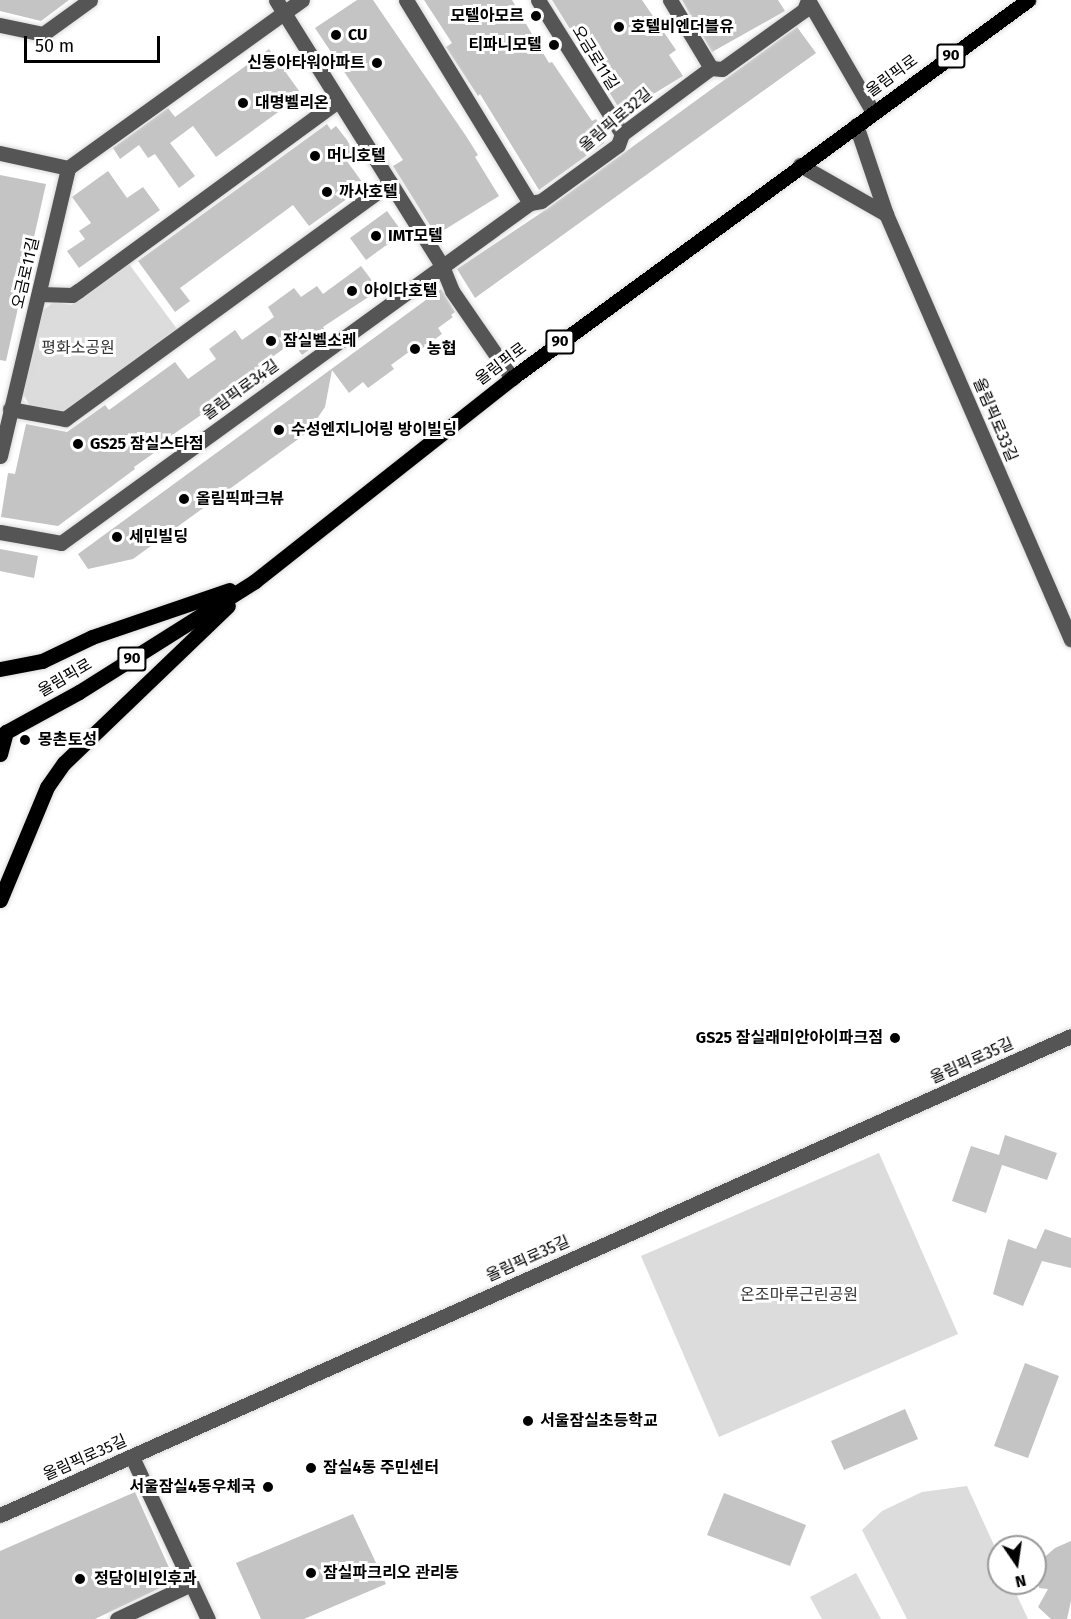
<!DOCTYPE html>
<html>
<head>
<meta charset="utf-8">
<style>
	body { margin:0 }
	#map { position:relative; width:1071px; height:1619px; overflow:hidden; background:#fff; font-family:"Fira Sans","Noto Sans KR",sans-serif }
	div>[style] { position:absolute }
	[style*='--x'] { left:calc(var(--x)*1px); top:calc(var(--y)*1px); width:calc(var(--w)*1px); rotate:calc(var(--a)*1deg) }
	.green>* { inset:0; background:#dcdcdc }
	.building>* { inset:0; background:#c4c4c4 }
	.roads { filter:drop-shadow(0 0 2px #dbdbdb) drop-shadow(0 0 2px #dbdbdb) }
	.minor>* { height:15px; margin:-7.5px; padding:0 7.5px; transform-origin:7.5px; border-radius:7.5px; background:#555 }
	.major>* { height:15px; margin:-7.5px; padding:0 7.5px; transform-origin:7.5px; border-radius:7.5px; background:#000 }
	.dots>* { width:16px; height:16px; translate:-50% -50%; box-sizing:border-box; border:3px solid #fff; border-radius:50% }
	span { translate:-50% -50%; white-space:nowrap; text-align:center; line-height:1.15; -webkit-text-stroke:6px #fff; paint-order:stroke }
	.shield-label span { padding:2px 4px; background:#fff; border:2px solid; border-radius:4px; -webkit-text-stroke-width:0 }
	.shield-label { font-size:15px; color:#000; font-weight:700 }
	.poi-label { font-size:16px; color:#000; font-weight:700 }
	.right { translate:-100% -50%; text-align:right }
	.left { translate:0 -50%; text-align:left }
	.street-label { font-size:16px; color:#000 }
	.park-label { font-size:16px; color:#333 }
	.north { position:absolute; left:987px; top:1535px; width:60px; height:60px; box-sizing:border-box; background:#fff; border:2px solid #999; border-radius:50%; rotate:167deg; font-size:16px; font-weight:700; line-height:24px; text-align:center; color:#000 }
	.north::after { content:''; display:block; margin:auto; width:21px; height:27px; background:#000; clip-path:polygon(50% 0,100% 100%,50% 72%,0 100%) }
	.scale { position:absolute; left:24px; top:36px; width:136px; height:27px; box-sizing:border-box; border:3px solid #000; border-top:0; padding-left:8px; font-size:18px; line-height:21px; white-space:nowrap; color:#000; -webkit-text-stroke:4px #fff; paint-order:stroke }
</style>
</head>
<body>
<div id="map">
	<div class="green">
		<div style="clip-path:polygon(129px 264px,177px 329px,63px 412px,30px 406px,23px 394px,43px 310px,54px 302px,71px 305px)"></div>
		<div style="clip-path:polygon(879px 1153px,958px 1334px,719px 1437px,641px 1256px)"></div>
		<div style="clip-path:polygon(967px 1486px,999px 1556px,999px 1583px,1011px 1583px,1028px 1619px,907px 1619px,862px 1530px,882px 1511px,922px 1492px)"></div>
		<div style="clip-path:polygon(856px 1573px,881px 1619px,822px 1619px,810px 1597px)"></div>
	</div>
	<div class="building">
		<div style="clip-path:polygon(0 0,69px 0,41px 21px,0 11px)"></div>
		<div style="clip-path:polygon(357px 0,373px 0,466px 136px,478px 155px,475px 157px,499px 196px,436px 235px,393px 166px,403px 160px,315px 28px)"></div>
		<div style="clip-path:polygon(424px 0,512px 0,549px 63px,552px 62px,592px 121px,596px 119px,606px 135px,604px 143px,539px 190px,480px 94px,478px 96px,446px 47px,452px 43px)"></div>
		<div style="clip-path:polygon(552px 0,642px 0,676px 50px,669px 55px,683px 76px,622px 113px)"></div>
		<div style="clip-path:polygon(682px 0,778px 0,785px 11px,712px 52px)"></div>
		<div style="clip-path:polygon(797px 27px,816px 53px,475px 298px,457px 269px,547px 209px)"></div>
		<div style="clip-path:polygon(269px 49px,302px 95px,216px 157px,193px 126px,170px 143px,195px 176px,179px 188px,155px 154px,148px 158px,139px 145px,120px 159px,113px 148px,168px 108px,175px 117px)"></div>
		<div style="clip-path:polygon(327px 124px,331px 130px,336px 126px,347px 140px,353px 151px,344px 157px,365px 186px,309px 226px,293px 205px,180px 288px,190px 301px,175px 312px,138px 261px)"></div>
		<div style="clip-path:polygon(108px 171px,127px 198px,143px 187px,160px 210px,79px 268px,67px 251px,85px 239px,79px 231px,91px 223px,72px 197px)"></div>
		<div style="clip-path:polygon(0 175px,46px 184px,6px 361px,0 360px)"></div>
		<div style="clip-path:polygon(387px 211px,403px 233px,366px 260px,350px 238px)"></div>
		<div style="clip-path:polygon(361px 266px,379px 290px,323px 327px,329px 336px,302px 355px,293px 342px,261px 365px,270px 378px,243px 397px,234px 384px,211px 402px,214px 406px,168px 438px,171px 441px,134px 467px,135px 469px,58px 526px,1px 517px,8px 473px,15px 474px,26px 424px,67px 432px,105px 405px,109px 410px,175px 362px,188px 379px,216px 359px,209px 349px,235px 330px,242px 340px,274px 317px,268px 307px,294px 288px,301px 297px,317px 286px,323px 294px)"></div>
		<div style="clip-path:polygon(441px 289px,455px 312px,451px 315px,453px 317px,438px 328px,442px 334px,416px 353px,413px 349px,391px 365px,394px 369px,368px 388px,363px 382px,349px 393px,332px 370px,325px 407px,308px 432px,133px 559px,88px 569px,78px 554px)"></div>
		<div style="clip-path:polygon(0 549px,38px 556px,34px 578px,0 571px)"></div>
		<div style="clip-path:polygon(1005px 1135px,1057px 1153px,1047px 1180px,1002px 1165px,986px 1213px,952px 1201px,971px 1146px,999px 1155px)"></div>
		<div style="clip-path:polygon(1045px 1229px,1071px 1238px,1071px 1268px,1042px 1261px,1023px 1306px,993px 1294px,1008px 1239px,1036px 1249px)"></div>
		<div style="clip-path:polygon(1025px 1363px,1059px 1376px,1028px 1458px,994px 1446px)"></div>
		<div style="clip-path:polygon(905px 1409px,918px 1439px,844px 1470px,831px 1441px)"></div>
		<div style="clip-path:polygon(135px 1492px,175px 1581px,95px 1619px,0 1619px,0 1551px)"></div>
		<div style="clip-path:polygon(724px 1493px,806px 1525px,790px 1566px,707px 1535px)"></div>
		<div style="clip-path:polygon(353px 1514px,386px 1584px,304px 1619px,261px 1619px,236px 1563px)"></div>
		<div style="clip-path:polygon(1071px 1541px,1071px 1601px,1067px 1619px,1051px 1619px,1038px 1607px,1048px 1589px,1039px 1588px,1040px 1561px,1055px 1548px)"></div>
	</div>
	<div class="roads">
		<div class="minor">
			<div style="--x:276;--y:0;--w:314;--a:58"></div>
			<div style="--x:442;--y:266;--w:27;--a:68"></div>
			<div style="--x:452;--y:291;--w:106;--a:55.4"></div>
			<div style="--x:406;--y:0;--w:238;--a:58.6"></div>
			<div style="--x:538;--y:0;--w:158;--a:57.9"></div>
			<div style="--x:670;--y:0;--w:79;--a:58.9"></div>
			<div style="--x:808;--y:0;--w:129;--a:59.9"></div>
			<div style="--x:0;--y:25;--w:44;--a:11.8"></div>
			<div style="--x:43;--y:34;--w:58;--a:-35.9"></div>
			<div style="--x:856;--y:125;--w:94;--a:71.4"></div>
			<div style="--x:886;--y:214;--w:464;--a:66.5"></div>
			<div style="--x:0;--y:153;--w:70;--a:12.4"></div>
			<div style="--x:68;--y:168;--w:288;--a:-35.7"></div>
			<div style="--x:800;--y:165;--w:99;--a:29.7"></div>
			<div style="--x:40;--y:294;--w:32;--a:2"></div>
			<div style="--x:72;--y:295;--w:7;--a:-34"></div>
			<div style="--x:78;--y:291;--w:322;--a:-36.2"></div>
			<div style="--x:10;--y:409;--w:56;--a:10.3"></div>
			<div style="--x:65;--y:419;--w:402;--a:-36"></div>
			<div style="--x:0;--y:456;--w:296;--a:-76.7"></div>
			<div style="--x:0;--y:532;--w:62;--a:10.2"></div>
			<div style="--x:61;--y:543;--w:579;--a:-35.94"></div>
			<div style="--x:530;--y:203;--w:11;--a:-10"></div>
			<div style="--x:541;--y:201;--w:95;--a:-36"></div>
			<div style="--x:618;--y:145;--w:12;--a:-70"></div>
			<div style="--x:622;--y:134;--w:111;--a:-36.6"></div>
			<div style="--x:711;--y:68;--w:11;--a:5"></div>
			<div style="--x:722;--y:69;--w:101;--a:-35.7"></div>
			<div style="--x:804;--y:10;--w:11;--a:-68"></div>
			<div style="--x:132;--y:1457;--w:179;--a:64.9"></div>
			<div style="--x:0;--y:1515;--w:1173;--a:-24.1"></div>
			<div style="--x:117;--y:1619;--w:82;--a:-25.3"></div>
		</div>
		<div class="major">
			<div style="--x:0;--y:669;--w:43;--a:-10.8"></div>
			<div style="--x:42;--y:661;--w:55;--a:-25.6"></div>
			<div style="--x:92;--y:637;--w:145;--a:-18.9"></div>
			<div style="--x:0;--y:754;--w:23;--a:-75"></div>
			<div style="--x:6;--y:732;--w:83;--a:-28.7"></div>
			<div style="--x:79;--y:692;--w:208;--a:-32.2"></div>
			<div style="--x:255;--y:581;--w:328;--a:-38.3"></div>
			<div style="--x:512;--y:378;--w:640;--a:-36.22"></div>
			<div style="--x:0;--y:900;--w:122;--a:-67.4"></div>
			<div style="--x:47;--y:787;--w:29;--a:-55"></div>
			<div style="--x:64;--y:763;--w:227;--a:-43.8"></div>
		</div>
	</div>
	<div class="dots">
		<div style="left:536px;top:16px;background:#000"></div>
		<div style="left:619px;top:27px;background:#000"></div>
		<div style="left:336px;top:35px;background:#000"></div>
		<div style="left:554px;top:45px;background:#000"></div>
		<div style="left:377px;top:63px;background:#000"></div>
		<div style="left:243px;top:103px;background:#000"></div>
		<div style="left:315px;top:156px;background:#000"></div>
		<div style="left:327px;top:192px;background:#000"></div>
		<div style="left:376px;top:236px;background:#000"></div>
		<div style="left:352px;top:291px;background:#000"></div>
		<div style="left:271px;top:341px;background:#000"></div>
		<div style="left:415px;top:349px;background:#000"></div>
		<div style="left:279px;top:430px;background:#000"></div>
		<div style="left:78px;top:444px;background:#000"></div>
		<div style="left:184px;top:499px;background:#000"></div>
		<div style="left:117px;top:537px;background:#000"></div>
		<div style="left:25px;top:740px;background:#000"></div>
		<div style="left:895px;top:1038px;background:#000"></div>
		<div style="left:528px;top:1421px;background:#000"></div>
		<div style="left:311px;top:1468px;background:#000"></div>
		<div style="left:268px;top:1487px;background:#000"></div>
		<div style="left:311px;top:1573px;background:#000"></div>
		<div style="left:80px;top:1579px;background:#000"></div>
	</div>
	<div class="shield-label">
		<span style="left:951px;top:56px">90</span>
		<span style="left:560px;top:342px">90</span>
		<span style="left:132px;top:659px">90</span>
	</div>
	<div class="poi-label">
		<span class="right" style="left:524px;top:16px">모텔아모르</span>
		<span class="left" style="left:631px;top:27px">호텔비엔더블유</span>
		<span class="left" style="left:348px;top:35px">CU</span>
		<span class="right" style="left:542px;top:45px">티파니모텔</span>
		<span class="right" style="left:365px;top:63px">신동아타워아파트</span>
		<span class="left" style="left:255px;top:103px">대명벨리온</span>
		<span class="left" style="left:327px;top:156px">머니호텔</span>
		<span class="left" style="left:339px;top:192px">까사호텔</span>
		<span class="left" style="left:388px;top:236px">IMT모텔</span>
		<span class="left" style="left:364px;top:291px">아이다호텔</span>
		<span class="left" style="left:283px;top:341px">잠실벨소레</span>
		<span class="left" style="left:427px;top:349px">농협</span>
		<span class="left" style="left:291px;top:430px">수성엔지니어링 방이빌딩</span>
		<span class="left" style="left:90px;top:444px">GS25 잠실스타점</span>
		<span class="left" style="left:196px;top:499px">올림픽파크뷰</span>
		<span class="left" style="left:129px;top:537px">세민빌딩</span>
		<span class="left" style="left:38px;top:740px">몽촌토성</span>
		<span class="right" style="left:883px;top:1038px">GS25 잠실래미안아이파크점</span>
		<span class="left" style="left:540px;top:1421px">서울잠실초등학교</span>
		<span class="left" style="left:323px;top:1468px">잠실4동 주민센터</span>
		<span class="right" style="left:256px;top:1487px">서울잠실4동우체국</span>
		<span class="left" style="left:323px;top:1573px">잠실파크리오 관리동</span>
		<span class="left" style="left:94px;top:1579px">정담이비인후과</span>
	</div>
	<div class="street-label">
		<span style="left:595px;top:58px;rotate:58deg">오금로11길</span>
		<span style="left:892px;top:76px;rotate:-36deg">올림픽로</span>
		<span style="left:616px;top:120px;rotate:-40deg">올림픽로32길</span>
		<span style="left:26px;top:273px;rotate:-77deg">오금로11길</span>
		<span style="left:501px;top:364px;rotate:-37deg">올림픽로</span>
		<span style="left:241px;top:390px;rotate:-36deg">올림픽로34길</span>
		<span style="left:995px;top:420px;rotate:67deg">올림픽로33길</span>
		<span style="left:65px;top:678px;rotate:-30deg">올림픽로</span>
		<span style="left:972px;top:1061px;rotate:-24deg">올림픽로35길</span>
		<span style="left:528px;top:1259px;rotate:-24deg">올림픽로35길</span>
		<span style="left:85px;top:1458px;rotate:-24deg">올림픽로35길</span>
	</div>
	<div class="park-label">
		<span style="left:78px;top:348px">평화소공원</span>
		<span style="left:799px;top:1295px">온조마루근린공원</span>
	</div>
	<div class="north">N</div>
	<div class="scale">50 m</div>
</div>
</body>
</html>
